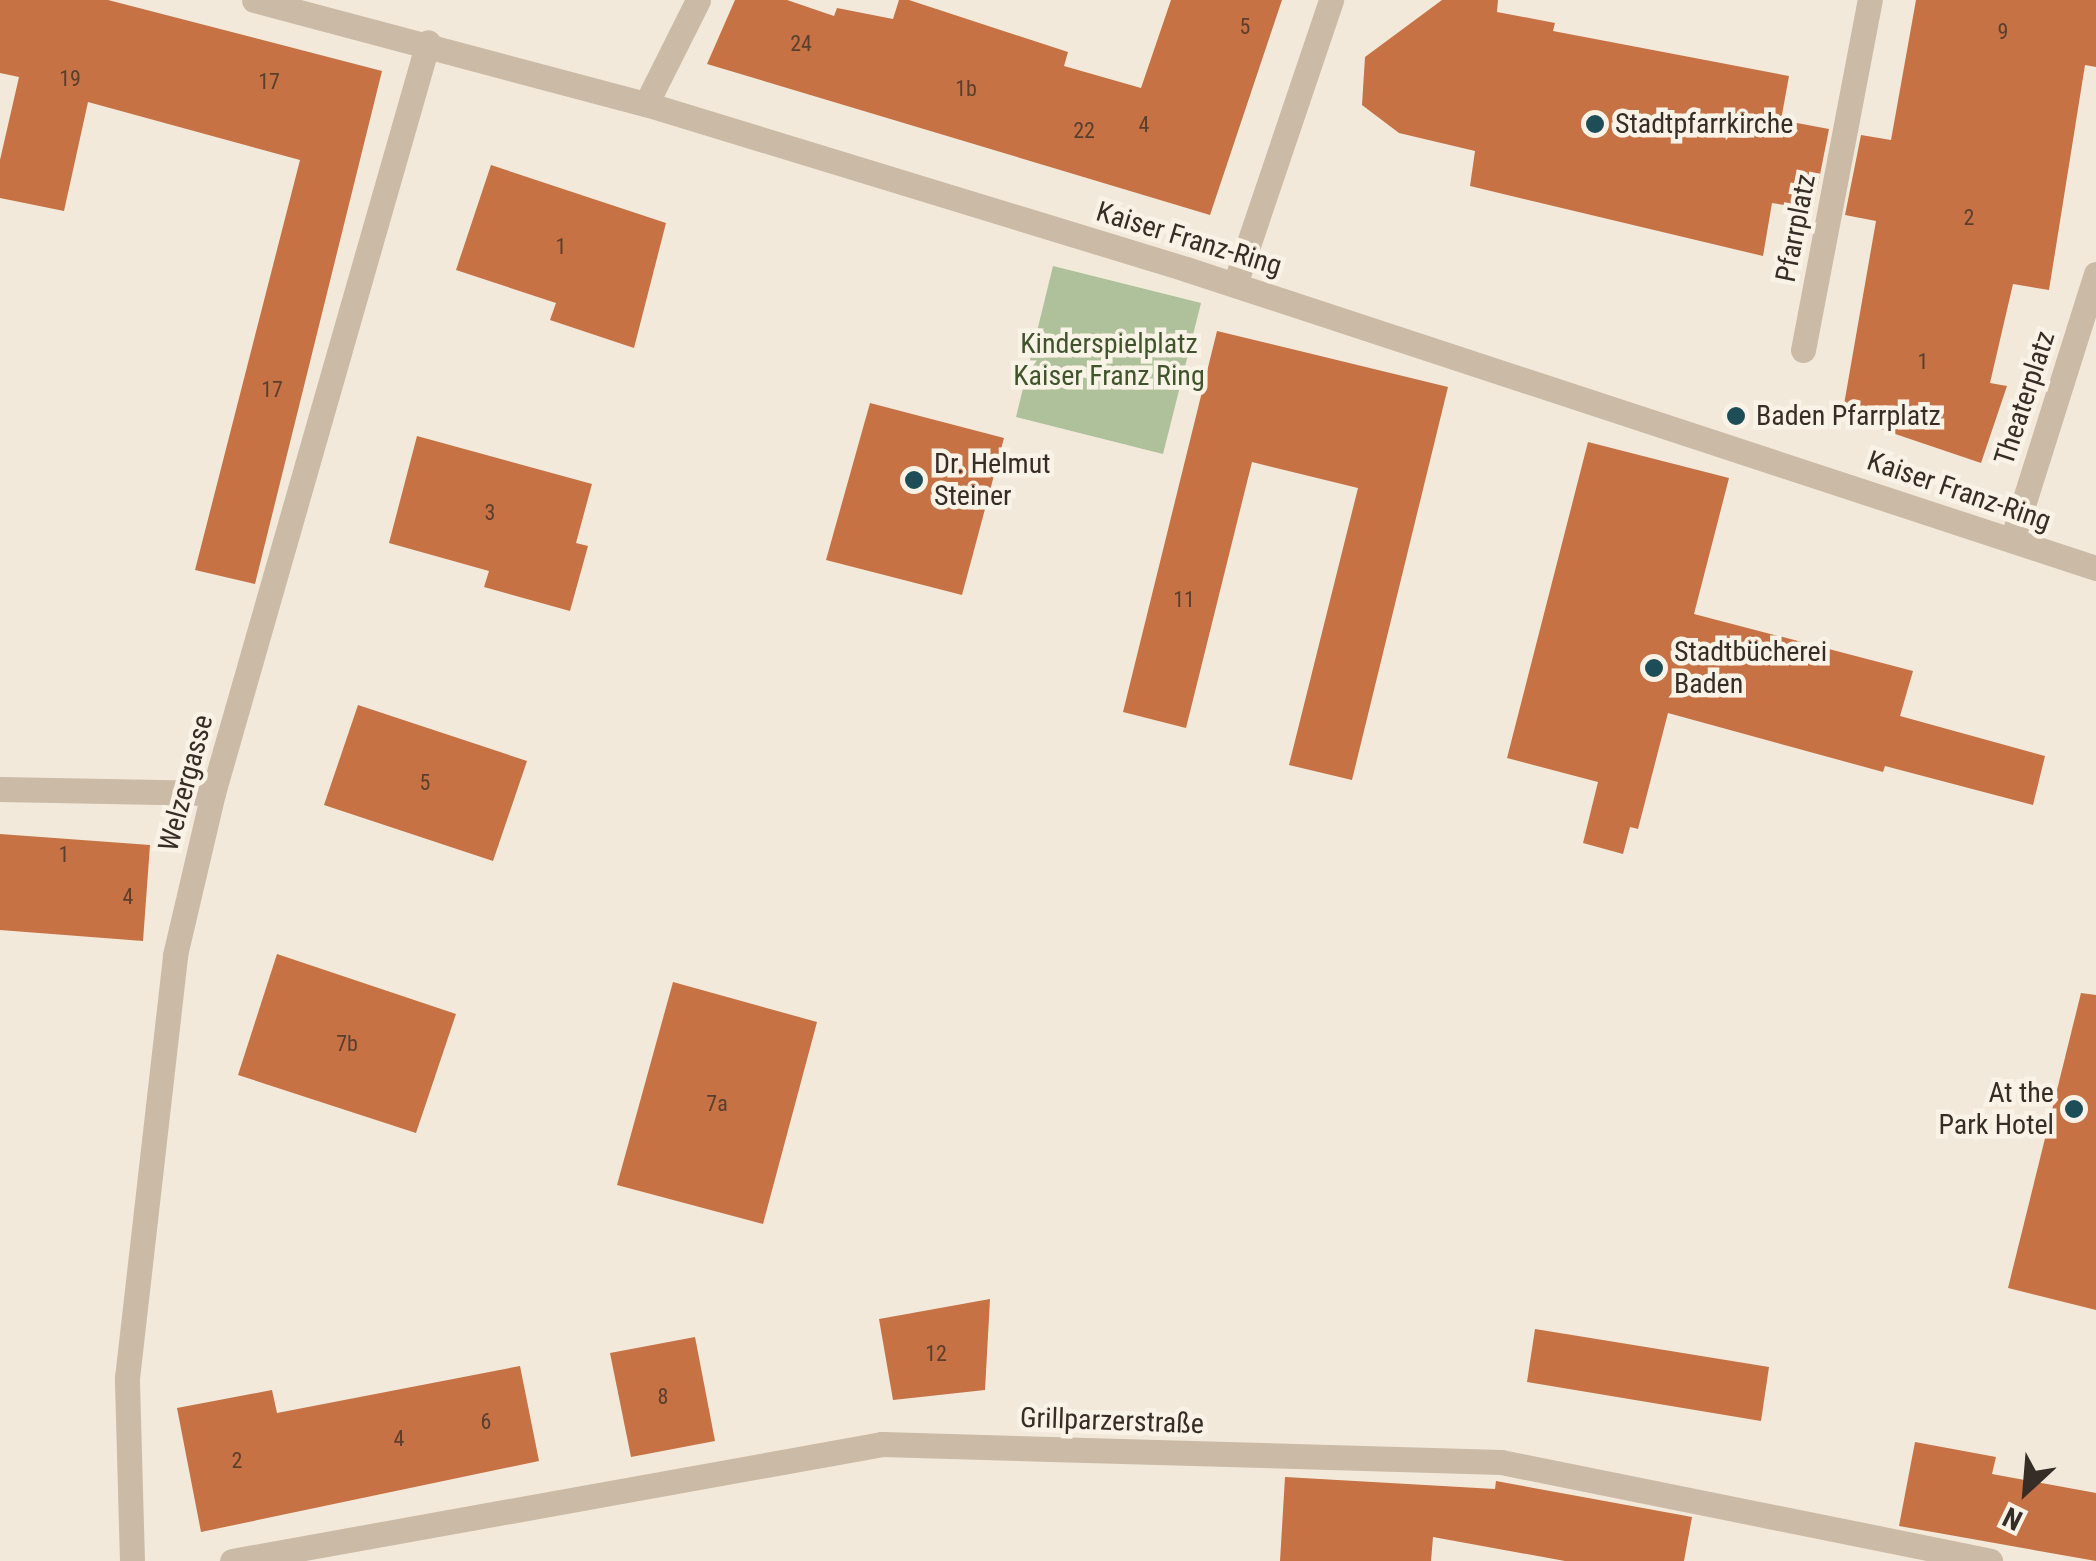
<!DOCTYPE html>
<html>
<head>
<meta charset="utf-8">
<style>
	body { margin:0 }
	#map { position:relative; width:2096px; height:1561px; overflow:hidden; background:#f2e9da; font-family:"Roboto Condensed",sans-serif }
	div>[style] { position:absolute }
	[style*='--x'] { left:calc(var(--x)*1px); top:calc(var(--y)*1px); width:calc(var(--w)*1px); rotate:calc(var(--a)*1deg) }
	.green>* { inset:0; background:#afc19a }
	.building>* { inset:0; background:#c67244 }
	.pedestrian>* { height:25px; margin:-12.5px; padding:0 12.5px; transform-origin:12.5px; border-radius:12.5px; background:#cabaa6 }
	.minor>* { height:25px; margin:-12.5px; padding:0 12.5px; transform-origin:12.5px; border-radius:12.5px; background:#cabaa6 }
	.dots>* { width:28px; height:28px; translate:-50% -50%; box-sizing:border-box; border:5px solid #f9f3e7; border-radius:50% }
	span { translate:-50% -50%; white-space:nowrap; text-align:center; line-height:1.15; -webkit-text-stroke:9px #f9f3e7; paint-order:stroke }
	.number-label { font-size:22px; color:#5a3e2e }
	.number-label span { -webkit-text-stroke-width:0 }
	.poi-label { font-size:28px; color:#362d27 }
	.left { translate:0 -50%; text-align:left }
	.right { translate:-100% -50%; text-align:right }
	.street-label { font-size:28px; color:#362d27 }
	.park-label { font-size:28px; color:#40542b }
	.north { position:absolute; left:1976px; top:1441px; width:100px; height:100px; -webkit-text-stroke:8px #f9f3e7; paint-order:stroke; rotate:206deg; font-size:28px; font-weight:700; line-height:40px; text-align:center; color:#362d27 }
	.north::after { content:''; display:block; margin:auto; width:35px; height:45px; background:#362d27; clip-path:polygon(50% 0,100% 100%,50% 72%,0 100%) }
</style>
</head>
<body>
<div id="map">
	<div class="green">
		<div style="clip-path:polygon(1053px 266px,1201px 303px,1163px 454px,1016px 417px)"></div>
	</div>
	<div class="building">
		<div style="clip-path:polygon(0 0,108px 0,382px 71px,255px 584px,195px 570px,300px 160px,88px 102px,64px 211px,0 198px,0 160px,19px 77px,0 73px)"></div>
		<div style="clip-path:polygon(735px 0,787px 0,834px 16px,837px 8px,893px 19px,899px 0,909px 0,1068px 52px,1064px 66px,1141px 88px,1171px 0,1282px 0,1210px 215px,707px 64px)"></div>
		<div style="clip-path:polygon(1442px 0,1498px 0,1497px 12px,1555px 23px,1553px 31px,1789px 76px,1781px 120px,1829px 129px,1813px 210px,1772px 203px,1763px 256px,1470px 186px,1475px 151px,1399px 133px,1362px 105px,1365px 57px)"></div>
		<div style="clip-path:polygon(1916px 0,2096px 0,2096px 67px,2085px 65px,2049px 290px,2013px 284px,1990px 383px,2007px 386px,1981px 463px,1842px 416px,1876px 221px,1845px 215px,1861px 135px,1891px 140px)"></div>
		<div style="clip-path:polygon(491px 165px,666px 223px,634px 348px,550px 320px,556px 303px,456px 270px)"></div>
		<div style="clip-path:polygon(1217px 331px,1448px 387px,1352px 780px,1289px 765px,1358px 488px,1252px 462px,1186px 728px,1123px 712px)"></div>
		<div style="clip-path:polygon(870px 403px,1004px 438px,962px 595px,826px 560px)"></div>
		<div style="clip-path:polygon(417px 436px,592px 484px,576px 543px,588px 546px,570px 611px,484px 587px,489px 571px,389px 543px)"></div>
		<div style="clip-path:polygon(1588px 442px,1729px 478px,1694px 614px,1913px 671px,1900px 716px,2045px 756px,2033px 805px,1885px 766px,1883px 772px,1668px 713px,1638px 829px,1630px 827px,1623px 854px,1583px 843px,1598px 782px,1507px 758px)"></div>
		<div style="clip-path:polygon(358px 705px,527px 761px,493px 861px,324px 805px)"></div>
		<div style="clip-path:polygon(0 834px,150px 845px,143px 941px,0 930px)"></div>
		<div style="clip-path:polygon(277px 954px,456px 1014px,416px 1133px,238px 1075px)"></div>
		<div style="clip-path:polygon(673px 982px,817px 1022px,763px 1224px,617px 1185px)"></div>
		<div style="clip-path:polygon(2081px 993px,2096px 995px,2096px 1310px,2008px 1288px)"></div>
		<div style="clip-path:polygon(990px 1299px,985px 1390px,893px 1400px,879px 1319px)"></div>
		<div style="clip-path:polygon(1535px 1329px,1769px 1367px,1761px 1421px,1527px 1382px)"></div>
		<div style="clip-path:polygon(695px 1337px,715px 1441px,631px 1457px,610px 1353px)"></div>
		<div style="clip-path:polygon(520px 1366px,539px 1461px,201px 1532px,177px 1408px,272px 1390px,277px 1413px)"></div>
		<div style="clip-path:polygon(1915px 1442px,1996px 1457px,1992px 1474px,2096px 1493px,2096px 1561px,1899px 1526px)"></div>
		<div style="clip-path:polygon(1285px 1477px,1495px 1489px,1496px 1481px,1692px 1517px,1684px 1561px,1565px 1561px,1433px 1537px,1431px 1561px,1280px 1561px)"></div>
	</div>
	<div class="pedestrian">
		<div style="--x:1803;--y:350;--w:356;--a:-79.2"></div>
	</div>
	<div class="minor">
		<div style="--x:254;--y:0;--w:406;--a:14.9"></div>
		<div style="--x:646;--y:104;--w:565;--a:16.99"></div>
		<div style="--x:1186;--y:269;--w:958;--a:18.19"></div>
		<div style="--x:646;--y:104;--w:116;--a:-63.4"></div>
		<div style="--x:1235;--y:284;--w:300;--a:-71.3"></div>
		<div style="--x:2012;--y:540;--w:279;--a:-72.5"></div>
		<div style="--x:0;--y:789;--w:213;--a:1.1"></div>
		<div style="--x:132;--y:1561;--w:183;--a:-91.6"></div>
		<div style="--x:127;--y:1378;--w:426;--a:-83.5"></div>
		<div style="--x:175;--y:955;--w:166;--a:-76.8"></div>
		<div style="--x:213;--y:793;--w:781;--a:-74.02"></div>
		<div style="--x:232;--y:1561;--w:660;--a:-10.2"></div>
		<div style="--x:882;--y:1444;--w:619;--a:1.67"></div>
		<div style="--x:1501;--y:1462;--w:499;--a:11.4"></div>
	</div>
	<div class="dots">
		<div style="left:1595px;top:124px;background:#1d4d57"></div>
		<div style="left:1736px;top:416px;background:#1d4d57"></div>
		<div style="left:914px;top:480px;background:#1d4d57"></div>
		<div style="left:1654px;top:668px;background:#1d4d57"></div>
		<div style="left:2074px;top:1109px;background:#1d4d57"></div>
	</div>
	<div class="number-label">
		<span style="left:1245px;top:27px">5</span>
		<span style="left:2003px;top:32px">9</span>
		<span style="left:801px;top:44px">24</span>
		<span style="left:70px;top:79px">19</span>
		<span style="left:269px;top:82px">17</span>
		<span style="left:966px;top:89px">1b</span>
		<span style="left:1144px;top:125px">4</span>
		<span style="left:1084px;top:131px">22</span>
		<span style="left:1969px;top:218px">2</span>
		<span style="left:561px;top:247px">1</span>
		<span style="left:1923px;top:362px">1</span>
		<span style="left:272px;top:390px">17</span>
		<span style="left:490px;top:513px">3</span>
		<span style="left:1184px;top:600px">11</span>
		<span style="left:425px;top:783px">5</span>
		<span style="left:64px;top:855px">1</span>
		<span style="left:128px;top:897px">4</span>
		<span style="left:347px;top:1044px">7b</span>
		<span style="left:717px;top:1104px">7a</span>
		<span style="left:936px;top:1354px">12</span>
		<span style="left:663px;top:1397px">8</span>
		<span style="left:486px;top:1422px">6</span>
		<span style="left:399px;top:1439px">4</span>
		<span style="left:237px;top:1461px">2</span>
	</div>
	<div class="poi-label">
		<span class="left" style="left:1615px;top:124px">Stadtpfarrkirche</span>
		<span class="left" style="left:1756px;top:416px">Baden Pfarrplatz</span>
		<span class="left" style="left:934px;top:480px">Dr. Helmut<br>Steiner</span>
		<span class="left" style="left:1674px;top:668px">Stadtbücherei<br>Baden</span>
		<span class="right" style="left:2054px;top:1109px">At the<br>Park Hotel</span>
	</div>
	<div class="street-label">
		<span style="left:1796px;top:228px;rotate:-79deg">Pfarrplatz</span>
		<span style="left:1189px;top:239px;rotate:17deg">Kaiser Franz-Ring</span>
		<span style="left:2025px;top:398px;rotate:-72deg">Theaterplatz</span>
		<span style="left:1959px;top:491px;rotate:19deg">Kaiser Franz-Ring</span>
		<span style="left:186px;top:783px;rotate:-75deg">Welzergasse</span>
		<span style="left:1112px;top:1421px;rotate:2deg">Grillparzerstraße</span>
	</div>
	<div class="park-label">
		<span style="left:1109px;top:360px">Kinderspielplatz<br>Kaiser Franz Ring</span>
	</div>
	<div class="north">N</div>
</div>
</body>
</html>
